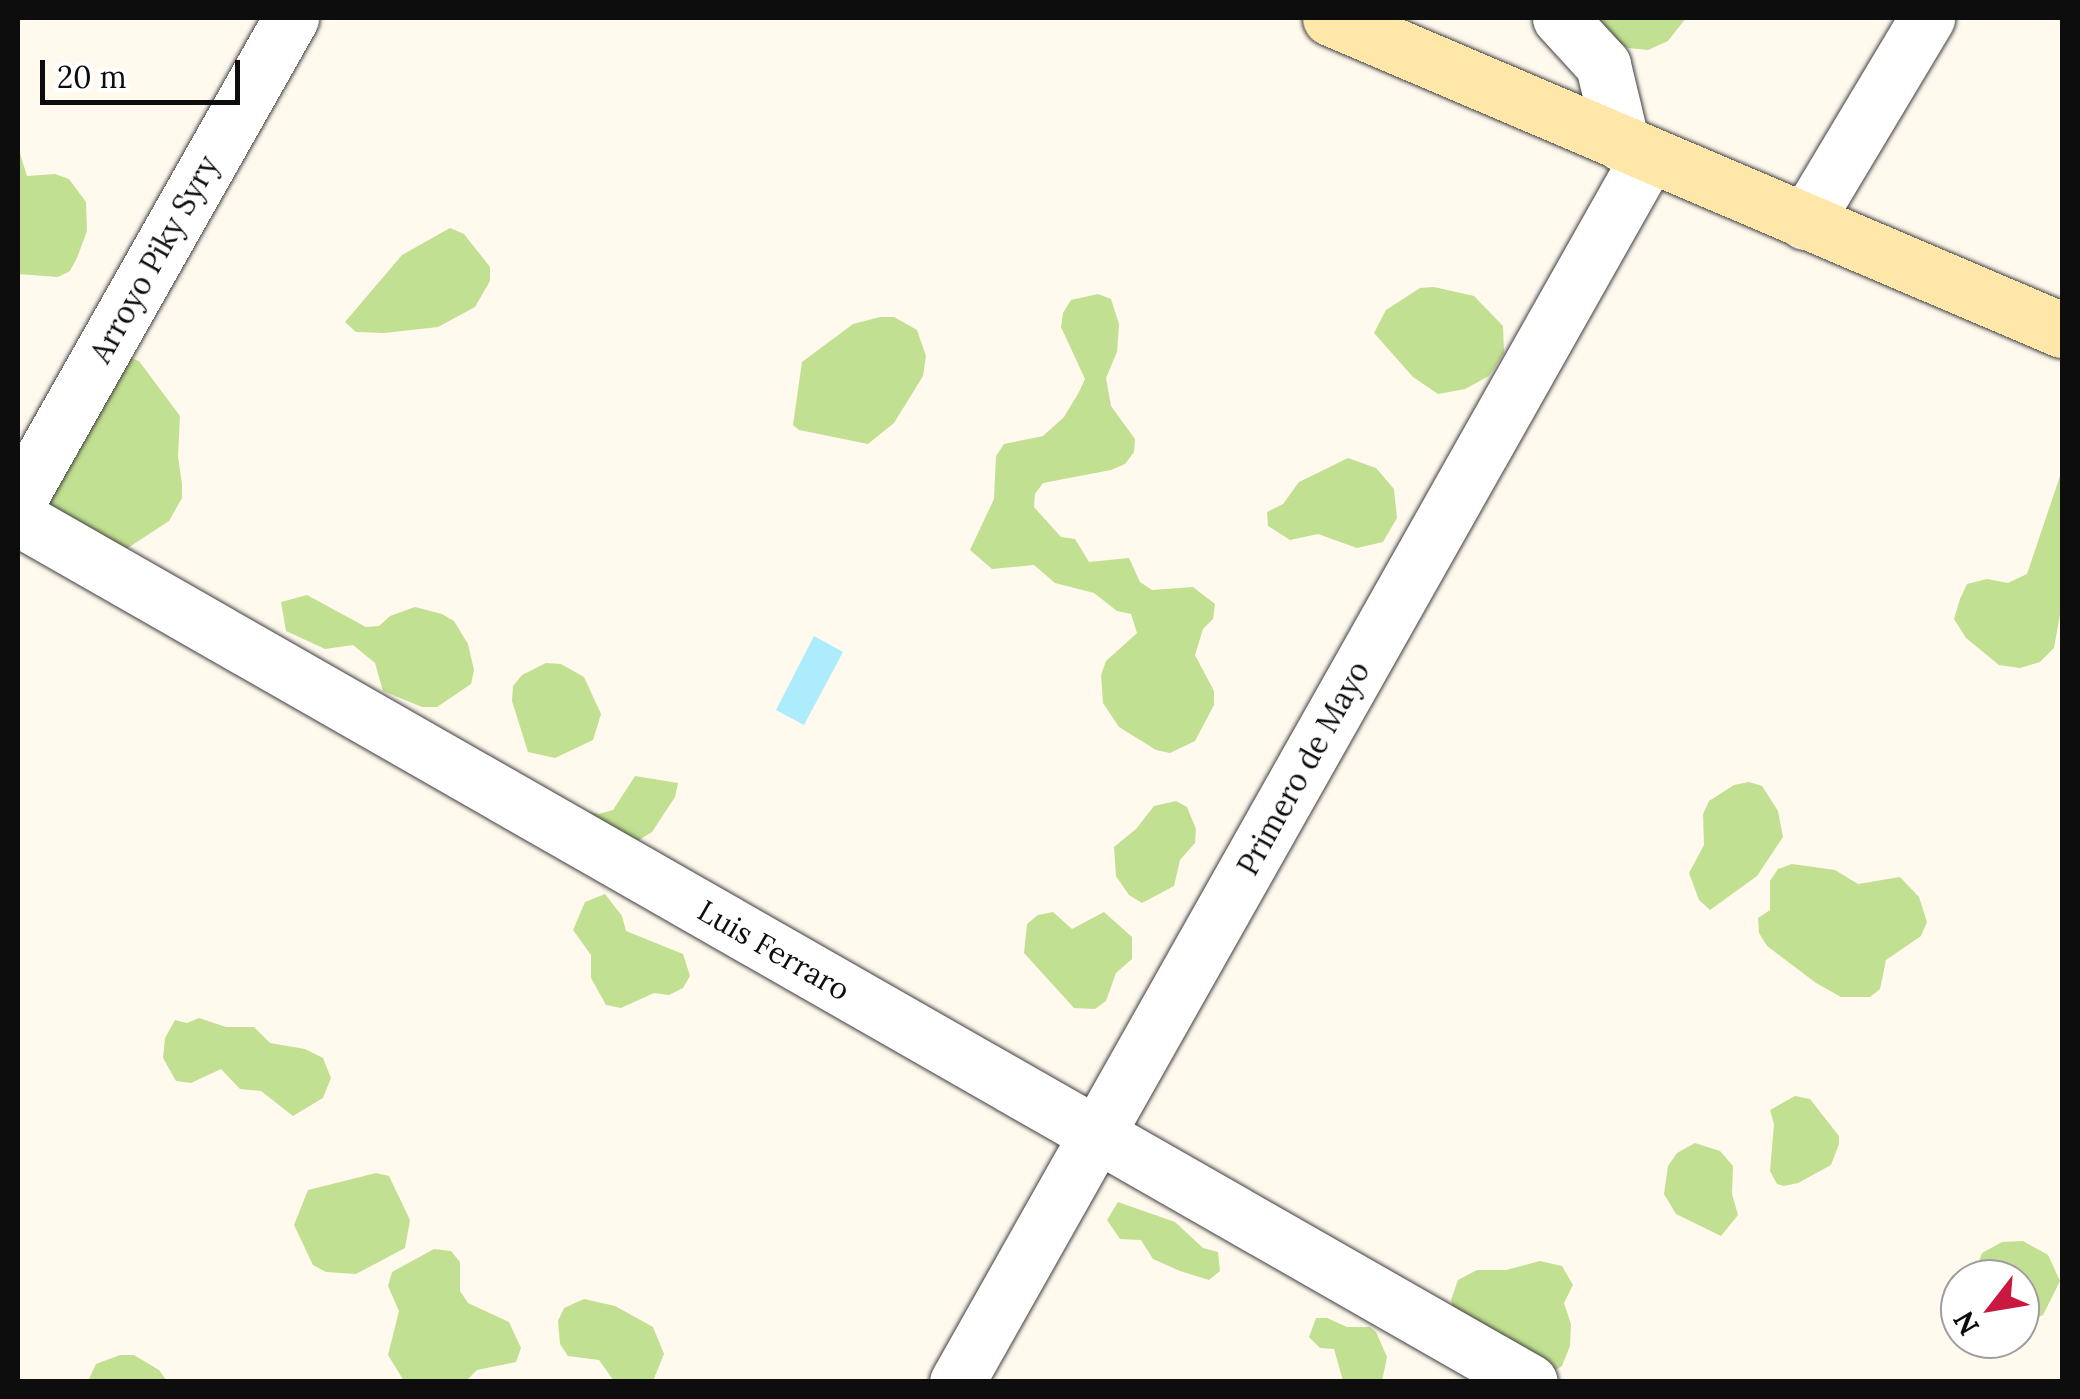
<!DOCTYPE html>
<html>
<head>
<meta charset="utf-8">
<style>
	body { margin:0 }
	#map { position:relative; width:2080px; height:1399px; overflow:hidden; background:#fff9ee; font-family:Lora,serif }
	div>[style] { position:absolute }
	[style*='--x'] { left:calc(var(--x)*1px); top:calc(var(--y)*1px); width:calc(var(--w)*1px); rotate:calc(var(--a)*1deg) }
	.forest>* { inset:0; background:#c2e091 }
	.water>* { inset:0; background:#adecfc }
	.roads { filter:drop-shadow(0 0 2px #404040) drop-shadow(0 0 2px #404040) }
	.street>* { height:55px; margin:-27.5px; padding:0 27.5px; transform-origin:27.5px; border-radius:27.5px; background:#fff }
	.secondary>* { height:55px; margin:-27.5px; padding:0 27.5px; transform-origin:27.5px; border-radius:27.5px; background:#ffe7a9 }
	span { translate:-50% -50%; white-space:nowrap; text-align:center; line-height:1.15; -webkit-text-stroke:10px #fff; paint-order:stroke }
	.street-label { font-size:30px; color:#0d0d0d }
	.frame { position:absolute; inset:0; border:20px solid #0d0d0d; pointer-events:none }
	.north { position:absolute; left:1940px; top:1259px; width:100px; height:100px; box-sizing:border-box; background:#fff; border:2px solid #9e9e9e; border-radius:50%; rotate:239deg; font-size:28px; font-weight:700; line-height:40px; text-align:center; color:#0d0d0d }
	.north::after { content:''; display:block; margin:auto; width:35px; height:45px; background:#ca1940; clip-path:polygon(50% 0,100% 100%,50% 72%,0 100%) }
	.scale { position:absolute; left:40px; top:60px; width:200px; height:45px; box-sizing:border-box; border:5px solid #0d0d0d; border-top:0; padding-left:12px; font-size:30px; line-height:35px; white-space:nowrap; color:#0d0d0d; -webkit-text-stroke:8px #fff; paint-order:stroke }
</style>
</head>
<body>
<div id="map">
	<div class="forest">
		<div style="clip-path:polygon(1597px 18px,1686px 18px,1668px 41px,1648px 50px,1628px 48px,1609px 38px)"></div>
		<div style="clip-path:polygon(18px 147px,27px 176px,55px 174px,69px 179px,86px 202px,87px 231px,77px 258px,70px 271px,58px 277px,18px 274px)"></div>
		<div style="clip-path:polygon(450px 228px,464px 234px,490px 267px,490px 281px,475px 307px,438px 327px,384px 333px,356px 332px,345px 322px,402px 255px)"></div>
		<div style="clip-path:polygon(1434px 287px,1474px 296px,1503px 326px,1504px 353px,1489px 376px,1465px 389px,1438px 394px,1413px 377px,1374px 333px,1386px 310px,1420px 288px)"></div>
		<div style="clip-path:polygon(1098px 294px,1111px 299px,1119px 324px,1117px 352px,1106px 378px,1111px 406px,1135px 439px,1134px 452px,1125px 464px,1111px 470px,1043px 483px,1035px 494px,1034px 507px,1061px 537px,1075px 539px,1089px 562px,1129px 558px,1140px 582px,1152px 590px,1193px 587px,1215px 604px,1213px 619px,1203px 629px,1195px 655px,1214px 691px,1214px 705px,1195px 741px,1170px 753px,1156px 750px,1119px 727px,1103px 703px,1101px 675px,1106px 661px,1137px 633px,1131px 614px,1117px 611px,1094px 593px,1055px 583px,1034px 565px,992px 569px,970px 550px,994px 499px,996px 456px,1004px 444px,1043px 436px,1064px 417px,1079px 392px,1085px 379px,1061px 327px,1063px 313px,1071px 300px)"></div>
		<div style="clip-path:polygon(880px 317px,894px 317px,917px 330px,926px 356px,923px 376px,894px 423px,868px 444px,799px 430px,793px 425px,802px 362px,853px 324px)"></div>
		<div style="clip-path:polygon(126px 356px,139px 361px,180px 416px,178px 457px,182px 484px,182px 498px,169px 521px,123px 551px,58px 526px,19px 447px,35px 414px)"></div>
		<div style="clip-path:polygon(1348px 458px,1376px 468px,1394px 489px,1397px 518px,1383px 542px,1357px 548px,1318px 534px,1290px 540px,1268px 526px,1267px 512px,1283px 504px,1299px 482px)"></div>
		<div style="clip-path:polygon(2062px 470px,2062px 603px,2054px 648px,2040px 662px,2020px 668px,1999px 665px,1966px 638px,1954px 619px,1960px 599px,1967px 584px,1987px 579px,2008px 583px,2027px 574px)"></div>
		<div style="clip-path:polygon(307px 595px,366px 627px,379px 626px,390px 616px,415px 607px,442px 614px,454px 621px,468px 644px,474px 670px,471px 684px,437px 707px,422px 707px,383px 691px,375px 663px,353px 645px,325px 649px,286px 631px,281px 602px)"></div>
		<div style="clip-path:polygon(546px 663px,561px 664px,584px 677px,601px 714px,593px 740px,555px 758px,528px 752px,512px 701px,513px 686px,522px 675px)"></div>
		<div style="clip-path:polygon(635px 776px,678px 783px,675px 797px,652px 832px,639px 840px,625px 845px,570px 808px,599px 814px,613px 810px)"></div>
		<div style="clip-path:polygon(1749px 782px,1762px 786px,1778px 811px,1783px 837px,1757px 876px,1710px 910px,1699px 900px,1689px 873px,1704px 845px,1703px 814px,1709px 801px,1734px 785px)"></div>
		<div style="clip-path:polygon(1176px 801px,1187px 807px,1196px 829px,1195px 843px,1180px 860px,1174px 886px,1142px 903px,1129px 895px,1116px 876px,1114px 847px,1136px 829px,1154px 806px)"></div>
		<div style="clip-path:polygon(1792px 864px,1835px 870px,1858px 884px,1900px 877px,1919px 897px,1927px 922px,1921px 936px,1886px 960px,1880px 989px,1870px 997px,1841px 997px,1816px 983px,1767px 946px,1759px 933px,1758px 918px,1770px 910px,1770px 881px,1778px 869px)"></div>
		<div style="clip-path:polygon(605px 894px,622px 916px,626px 931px,683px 954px,690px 976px,683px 988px,669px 995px,654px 993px,621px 1008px,606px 1005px,591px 978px,591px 955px,573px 930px,585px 902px)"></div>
		<div style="clip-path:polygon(1053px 912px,1072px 929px,1104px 912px,1132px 937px,1132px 959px,1116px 973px,1106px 1001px,1095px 1009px,1074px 1008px,1024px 953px,1027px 924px,1038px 915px)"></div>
		<div style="clip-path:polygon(199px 1018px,226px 1027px,254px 1027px,270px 1043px,305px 1049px,323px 1058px,331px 1078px,323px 1098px,293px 1116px,261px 1091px,240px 1089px,221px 1069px,191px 1083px,176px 1081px,163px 1058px,165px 1038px,175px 1020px,187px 1023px)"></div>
		<div style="clip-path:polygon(1795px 1096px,1810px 1099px,1839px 1136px,1839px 1144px,1831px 1165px,1798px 1183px,1784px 1186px,1777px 1184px,1770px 1171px,1774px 1124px,1770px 1110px)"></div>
		<div style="clip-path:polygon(1695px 1143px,1720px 1151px,1733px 1166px,1732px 1194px,1738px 1215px,1721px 1236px,1676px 1214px,1664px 1194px,1668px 1166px,1677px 1153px)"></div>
		<div style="clip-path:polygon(376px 1173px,389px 1176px,410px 1220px,405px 1248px,356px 1274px,326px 1272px,313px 1265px,294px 1225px,308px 1190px)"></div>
		<div style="clip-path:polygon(1118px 1202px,1175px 1222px,1203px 1248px,1218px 1252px,1220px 1271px,1209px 1280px,1180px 1271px,1153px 1259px,1141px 1240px,1120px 1239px,1107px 1220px)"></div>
		<div style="clip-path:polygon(2023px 1241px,2048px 1255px,2060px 1281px,2043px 1315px,2020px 1325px,2020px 1279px,1973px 1278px,1982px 1253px,2002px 1242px)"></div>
		<div style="clip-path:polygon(434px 1249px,451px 1251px,460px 1262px,460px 1291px,468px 1303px,509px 1322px,521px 1348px,516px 1362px,477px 1370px,466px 1381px,404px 1381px,388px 1355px,399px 1311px,388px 1286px,392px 1272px)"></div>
		<div style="clip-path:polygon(1540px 1261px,1562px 1266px,1573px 1285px,1564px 1303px,1571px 1324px,1570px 1346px,1562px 1366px,1549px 1374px,1453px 1308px,1451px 1300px,1458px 1280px,1477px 1270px,1506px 1270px)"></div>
		<div style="clip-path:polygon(584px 1299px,615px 1306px,653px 1327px,664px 1354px,653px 1381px,614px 1381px,599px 1360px,568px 1356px,560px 1344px,558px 1321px,564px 1308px)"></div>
		<div style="clip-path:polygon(1316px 1318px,1327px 1318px,1347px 1327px,1370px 1327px,1376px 1332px,1387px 1357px,1382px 1381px,1343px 1381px,1334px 1349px,1320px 1348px,1309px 1337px)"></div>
		<div style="clip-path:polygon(120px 1355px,134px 1355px,159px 1370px,167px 1381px,88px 1381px,96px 1364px)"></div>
	</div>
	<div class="water">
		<div style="clip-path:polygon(814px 636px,843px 652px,804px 725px,776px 710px)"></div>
	</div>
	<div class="roads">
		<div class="street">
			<div style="--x:1560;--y:18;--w:64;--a:47.5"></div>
			<div style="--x:1603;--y:65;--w:81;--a:76.5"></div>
			<div style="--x:1805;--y:222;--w:238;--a:-59.1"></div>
			<div style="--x:18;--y:501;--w:555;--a:-60.52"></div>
			<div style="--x:18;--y:518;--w:1741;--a:29.74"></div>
			<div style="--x:957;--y:1382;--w:1409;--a:-60.58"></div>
		</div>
		<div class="secondary">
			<div style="--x:1330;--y:18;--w:796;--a:23.09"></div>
		</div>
	</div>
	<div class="street-label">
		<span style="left:154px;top:259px;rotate:-61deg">Arroyo Piky Syry</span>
		<span style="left:1303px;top:768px;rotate:-61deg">Primero de Mayo</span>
		<span style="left:774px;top:950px;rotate:30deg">Luis Ferraro</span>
	</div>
	<div class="frame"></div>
	<div class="north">N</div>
	<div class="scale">20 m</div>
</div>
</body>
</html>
